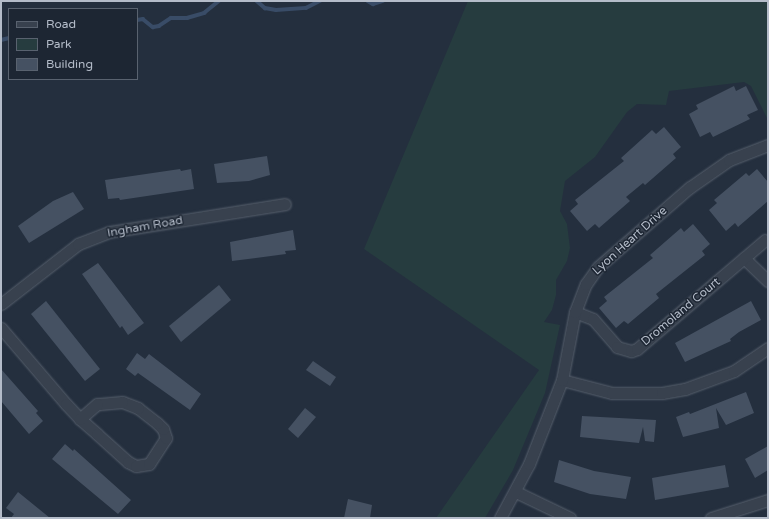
<!DOCTYPE html>
<html>
<head>
<meta charset="utf-8">
<style>
	body { margin:0 }
	#map { position:relative; width:769px; height:519px; overflow:hidden; background:#242f3e; font-family:"Varela Round",sans-serif }
	div>[style] { position:absolute }
	[style*='--x'] { left:calc(var(--x)*1px); top:calc(var(--y)*1px); width:calc(var(--w)*1px); rotate:calc(var(--a)*1deg) }
	.green>* { inset:0; background:#263c3f }
	.stream>* { height:3.5px; margin:-1.75px; padding:0 1.75px; transform-origin:1.75px; border-radius:1.75px; background:#394c67 }
	.building>* { inset:0; background:#455162 }
	.roads { filter:drop-shadow(0 0 1px #565f6c) drop-shadow(0 0 1px #565f6c) }
	.minor>* { height:11px; margin:-5.5px; padding:0 5.5px; transform-origin:5.5px; border-radius:5.5px; background:#38414e }
	span { translate:-50% -50%; white-space:nowrap; text-align:center; line-height:1.15; -webkit-text-stroke:3px #1d2633; paint-order:stroke }
	.street-label { font-size:12px; color:#b4bcc9 }
	.frame { position:absolute; inset:0; border:2px solid #b4bcc9; pointer-events:none }
	.legend { position:absolute; left:8px; top:8px; width:130px; height:72px; box-sizing:border-box; background:#1d2633; border:1px solid #59626f; margin:0; padding:5px 7px; list-style:none; font-size:12px; color:#b4bcc9 }
	.legend li { display:flex; align-items:center; gap:8px; height:20px }
	.legend b { width:20px; border:1px solid #59626f }
</style>
</head>
<body>
<div id="map">
	<div class="green">
		<div style="clip-path:polygon(468px 1px,768px 1px,768px 120px,751px 86px,744px 82px,669px 91px,666px 105px,637px 104px,627px 112px,595px 157px,565px 181px,560px 211px,567px 224px,570px 248px,567px 261px,556px 280px,556px 295px,552px 310px,544px 322px,560px 325px,545px 393px,513px 470px,485px 518px,436px 518px,539px 370px,364px 249px)"></div>
	</div>
	<div class="stream">
		<div style="--x:257;--y:1;--w:11;--a:41"></div>
		<div style="--x:265;--y:8;--w:11;--a:10"></div>
		<div style="--x:276;--y:10;--w:30;--a:-4"></div>
		<div style="--x:306;--y:8;--w:16;--a:-27"></div>
		<div style="--x:368;--y:1;--w:6;--a:31"></div>
		<div style="--x:373;--y:4;--w:10;--a:-17"></div>
		<div style="--x:137;--y:20;--w:6;--a:-9"></div>
		<div style="--x:143;--y:19;--w:13;--a:39"></div>
		<div style="--x:153;--y:27;--w:6;--a:-9"></div>
		<div style="--x:159;--y:26;--w:14;--a:-34"></div>
		<div style="--x:171;--y:18;--w:16;--a:0"></div>
		<div style="--x:187;--y:18;--w:18;--a:-16"></div>
		<div style="--x:204;--y:13;--w:19;--a:-39"></div>
		<div style="--x:1;--y:40;--w:8;--a:-14"></div>
	</div>
	<div class="building">
		<div style="clip-path:polygon(734px 86px,736px 91px,746px 86px,758px 110px,747px 115px,750px 119px,713px 137px,710px 132px,700px 137px,689px 114px,698px 109px,696px 105px)"></div>
		<div style="clip-path:polygon(664px 127px,681px 147px,673px 154px,676px 158px,645px 185px,643px 183px,626px 197px,630px 201px,599px 228px,595px 224px,587px 231px,570px 211px,578px 204px,575px 200px,624px 161px,621px 158px,652px 130px,656px 134px)"></div>
		<div style="clip-path:polygon(267px 156px,270px 175px,249px 181px,217px 183px,214px 164px)"></div>
		<div style="clip-path:polygon(180px 169px,181px 171px,191px 169px,194px 189px,120px 200px,119px 198px,108px 199px,105px 180px)"></div>
		<div style="clip-path:polygon(757px 169px,768px 182px,768px 201px,738px 227px,735px 223px,726px 231px,709px 210px,717px 203px,714px 200px,746px 173px,749px 176px)"></div>
		<div style="clip-path:polygon(73px 192px,84px 209px,29px 243px,18px 226px,53px 201px)"></div>
		<div style="clip-path:polygon(693px 224px,710px 244px,702px 251px,705px 255px,656px 294px,659px 298px,628px 324px,624px 321px,616px 328px,599px 308px,607px 301px,604px 297px,653px 258px,650px 255px,681px 228px,684px 232px)"></div>
		<div style="clip-path:polygon(293px 230px,296px 250px,285px 251px,286px 254px,232px 261px,230px 242px)"></div>
		<div style="clip-path:polygon(98px 263px,144px 323px,128px 335px,122px 326px,120px 328px,82px 274px)"></div>
		<div style="clip-path:polygon(219px 285px,231px 300px,181px 342px,169px 326px)"></div>
		<div style="clip-path:polygon(46px 301px,100px 369px,85px 381px,31px 314px)"></div>
		<div style="clip-path:polygon(751px 301px,761px 320px,739px 332px,730px 339px,731px 341px,685px 362px,675px 343px)"></div>
		<div style="clip-path:polygon(137px 353px,145px 359px,149px 354px,201px 394px,190px 410px,138px 373px,135px 376px,126px 369px)"></div>
		<div style="clip-path:polygon(313px 361px,336px 377px,330px 386px,306px 370px)"></div>
		<div style="clip-path:polygon(1px 369px,38px 411px,36px 413px,43px 421px,29px 434px,1px 401px)"></div>
		<div style="clip-path:polygon(746px 392px,754px 413px,726px 425px,716px 408px,719px 428px,683px 437px,676px 417px,689px 412px,690px 414px)"></div>
		<div style="clip-path:polygon(305px 408px,316px 417px,298px 438px,288px 429px)"></div>
		<div style="clip-path:polygon(582px 416px,656px 420px,654px 442px,645px 441px,643px 427px,639px 443px,580px 437px)"></div>
		<div style="clip-path:polygon(65px 444px,73px 451px,74px 449px,131px 500px,118px 514px,52px 459px)"></div>
		<div style="clip-path:polygon(768px 446px,768px 470px,755px 478px,745px 459px)"></div>
		<div style="clip-path:polygon(559px 460px,594px 471px,631px 477px,626px 499px,590px 494px,554px 482px)"></div>
		<div style="clip-path:polygon(725px 465px,729px 487px,655px 500px,652px 478px)"></div>
		<div style="clip-path:polygon(18px 492px,50px 518px,11px 518px,14px 514px,6px 508px)"></div>
		<div style="clip-path:polygon(348px 499px,372px 505px,370px 518px,344px 518px)"></div>
	</div>
	<div class="roads">
		<div class="minor">
			<div style="--x:744;--y:258;--w:33;--a:44"></div>
			<div style="--x:1;--y:304;--w:98;--a:-37.9"></div>
			<div style="--x:78;--y:244;--w:33;--a:-21"></div>
			<div style="--x:109;--y:232;--w:178;--a:-9"></div>
			<div style="--x:575;--y:312;--w:19;--a:21"></div>
			<div style="--x:593;--y:319;--w:37;--a:49"></div>
			<div style="--x:617;--y:347;--w:15;--a:16"></div>
			<div style="--x:631;--y:351;--w:6;--a:-18"></div>
			<div style="--x:637;--y:349;--w:168;--a:-40.4"></div>
			<div style="--x:1;--y:328;--w:100;--a:49.5"></div>
			<div style="--x:66;--y:404;--w:21;--a:47"></div>
			<div style="--x:80;--y:419;--w:23;--a:41"></div>
			<div style="--x:97;--y:434;--w:42;--a:42.1"></div>
			<div style="--x:128;--y:462;--w:9;--a:27"></div>
			<div style="--x:136;--y:466;--w:13;--a:-9"></div>
			<div style="--x:149;--y:464;--w:31;--a:-57"></div>
			<div style="--x:166;--y:438;--w:9;--a:-108"></div>
			<div style="--x:163;--y:429;--w:8;--a:-135"></div>
			<div style="--x:157;--y:423;--w:24;--a:-142"></div>
			<div style="--x:138;--y:408;--w:17;--a:-159"></div>
			<div style="--x:122;--y:402;--w:25;--a:175"></div>
			<div style="--x:97;--y:404;--w:23;--a:139"></div>
			<div style="--x:562;--y:380;--w:52;--a:14.6"></div>
			<div style="--x:612;--y:393;--w:50;--a:0"></div>
			<div style="--x:662;--y:393;--w:23;--a:-10"></div>
			<div style="--x:685;--y:389;--w:52;--a:-20.2"></div>
			<div style="--x:734;--y:371;--w:41;--a:-34.1"></div>
			<div style="--x:516;--y:492;--w:60;--a:25.7"></div>
			<div style="--x:500;--y:518;--w:61;--a:-61.8"></div>
			<div style="--x:529;--y:464;--w:90;--a:-68.6"></div>
			<div style="--x:562;--y:380;--w:69;--a:-79.2"></div>
			<div style="--x:575;--y:312;--w:30;--a:-69"></div>
			<div style="--x:586;--y:284;--w:21;--a:-55"></div>
			<div style="--x:598;--y:267;--w:121;--a:-41"></div>
			<div style="--x:689;--y:188;--w:49;--a:-35"></div>
			<div style="--x:729;--y:160;--w:42;--a:-21"></div>
			<div style="--x:711;--y:518;--w:60;--a:-17.5"></div>
		</div>
	</div>
	<div class="street-label">
		<span style="left:145px;top:227px;rotate:-10deg">Ingham Road</span>
		<span style="left:630px;top:241px;rotate:-42deg">Lyon Heart Drive</span>
		<span style="left:681px;top:312px;rotate:-40deg">Dromoland Court</span>
	</div>
	<div class="frame"></div>
	<ul class="legend">
	<li><b style="height:5px;background:#38414e"></b>Road</li>
	<li><b style="height:11px;background:#263c3f"></b>Park</li>
	<li><b style="height:11px;background:#455162"></b>Building</li>
	</ul>
</div>
</body>
</html>
